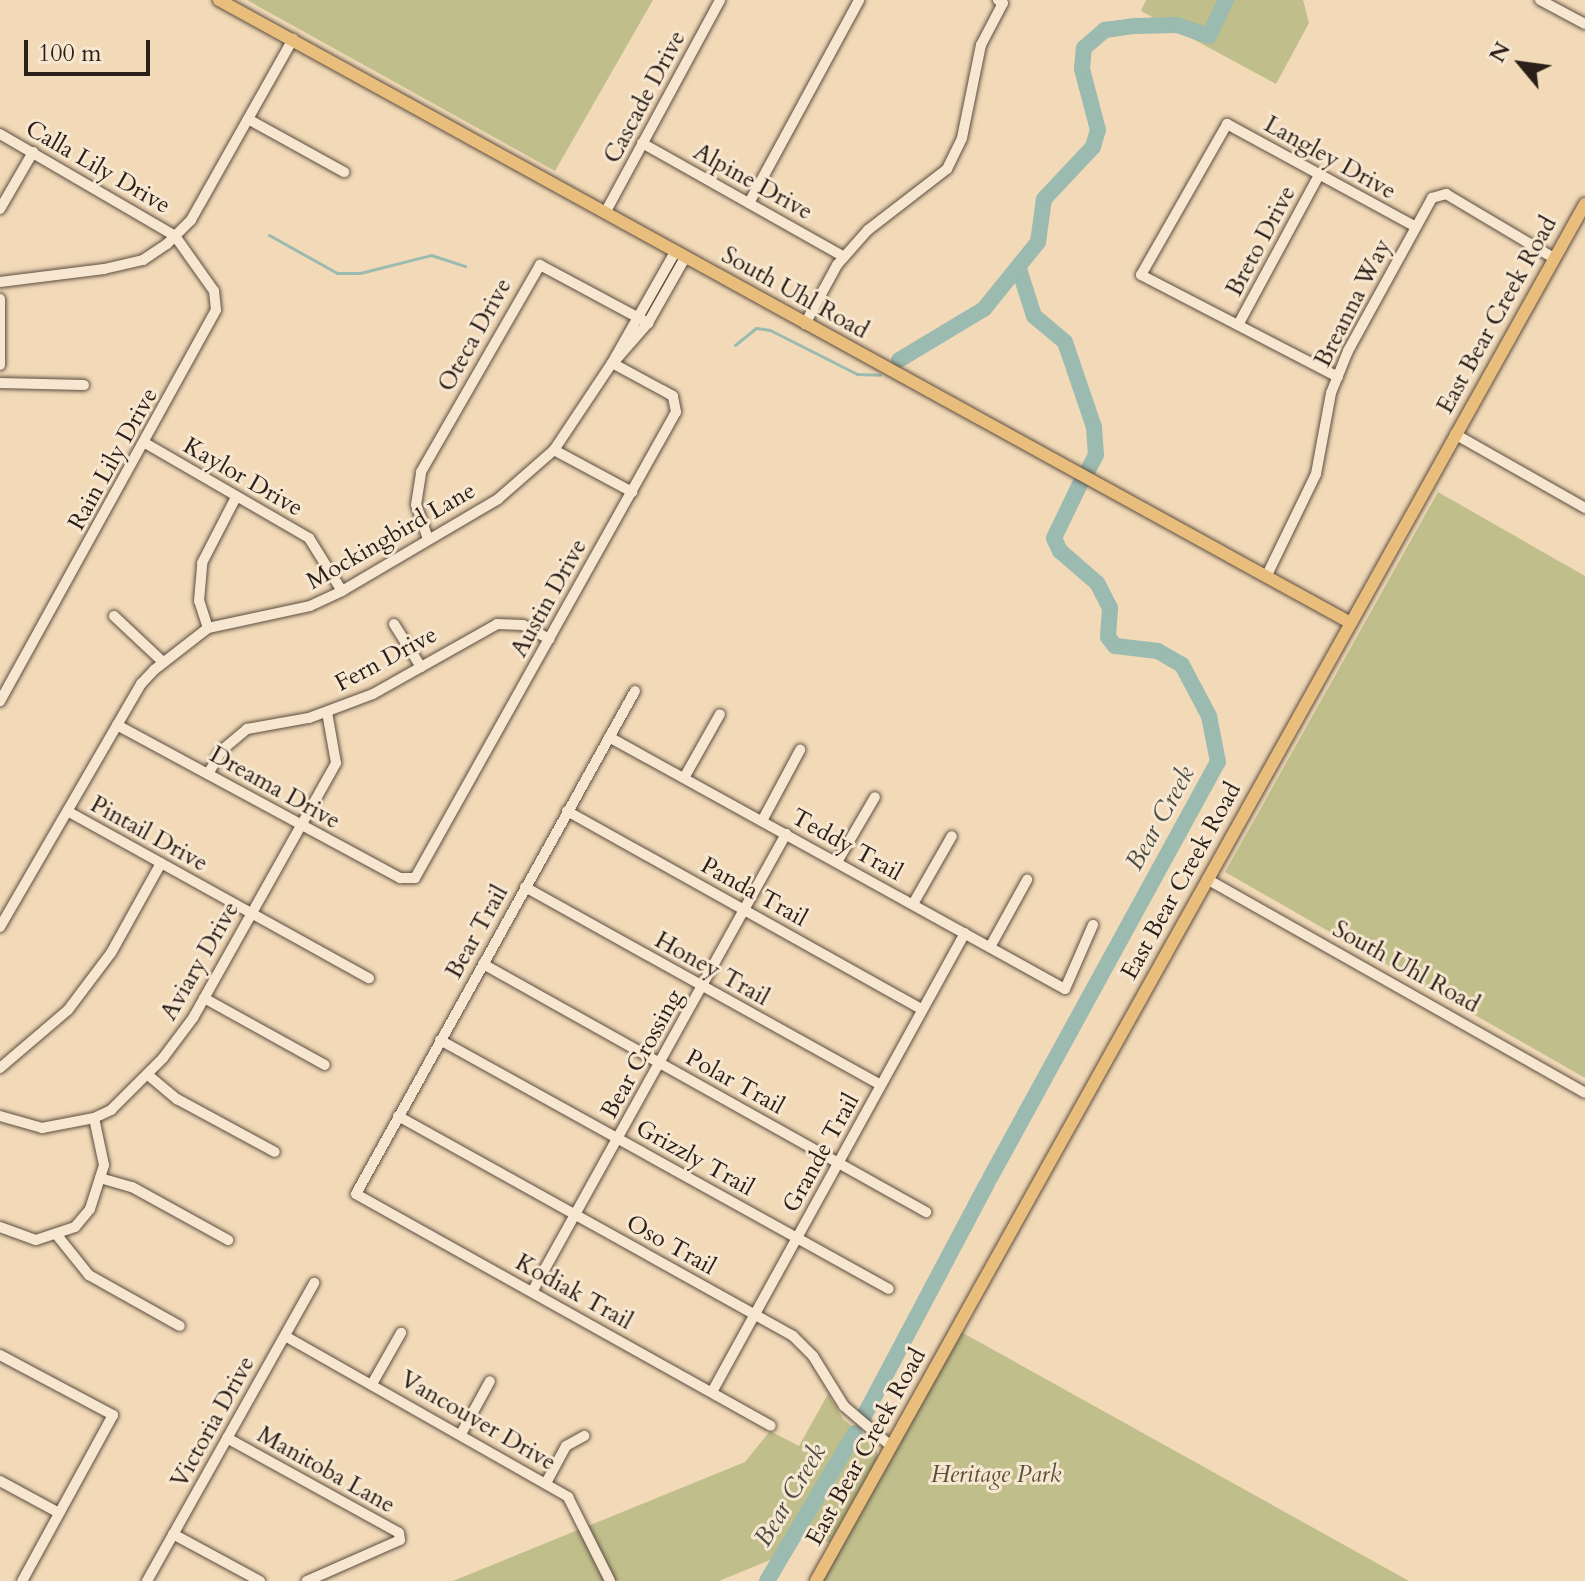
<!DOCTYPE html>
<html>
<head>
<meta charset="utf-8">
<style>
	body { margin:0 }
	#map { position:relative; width:1585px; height:1581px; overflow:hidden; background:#f2dab8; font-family:Cardo,serif }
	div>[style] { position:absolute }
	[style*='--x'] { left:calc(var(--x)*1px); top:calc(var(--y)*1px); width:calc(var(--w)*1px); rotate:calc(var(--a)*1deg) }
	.green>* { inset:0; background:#c0be8b }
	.stream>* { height:3px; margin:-1.5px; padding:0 1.5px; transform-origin:1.5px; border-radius:1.5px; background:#9bbab0 }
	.river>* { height:16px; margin:-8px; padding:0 8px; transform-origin:8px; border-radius:8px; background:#9bbab0 }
	.roads { filter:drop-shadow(0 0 2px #5c4e41) drop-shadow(0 0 2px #5c4e41) }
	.minor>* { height:10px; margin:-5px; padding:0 5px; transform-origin:5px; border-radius:5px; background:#f7e7d1 }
	.major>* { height:12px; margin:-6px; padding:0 6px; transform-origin:6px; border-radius:6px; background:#e9bd7c }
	span { translate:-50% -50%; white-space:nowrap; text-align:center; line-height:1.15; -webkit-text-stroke:6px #f7e7d1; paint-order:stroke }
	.street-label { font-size:24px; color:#2a2019 }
	.park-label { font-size:24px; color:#574f3b; font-style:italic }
	.water-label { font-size:26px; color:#4c4e46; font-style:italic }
	.north { position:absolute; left:1481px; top:24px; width:80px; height:80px; -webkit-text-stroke:6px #f7e7d1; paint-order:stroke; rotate:299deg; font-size:22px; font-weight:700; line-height:32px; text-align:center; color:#2a2019 }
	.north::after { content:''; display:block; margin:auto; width:28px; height:36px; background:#2a2019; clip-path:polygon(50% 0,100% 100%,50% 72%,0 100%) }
	.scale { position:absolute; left:24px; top:40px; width:126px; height:36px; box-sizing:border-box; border:4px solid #2a2019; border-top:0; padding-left:10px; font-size:24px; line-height:28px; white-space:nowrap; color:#2a2019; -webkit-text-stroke:6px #f7e7d1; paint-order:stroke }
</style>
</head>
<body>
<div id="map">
	<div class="green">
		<div style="clip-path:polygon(247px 0,653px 0,555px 171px)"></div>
		<div style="clip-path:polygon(1146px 0,1303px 0,1309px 23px,1276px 84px,1141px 11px)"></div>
		<div style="clip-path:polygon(1438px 492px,1585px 576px,1585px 1078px,1225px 872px)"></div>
		<div style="clip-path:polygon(954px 1328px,1409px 1581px,813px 1581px)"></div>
		<div style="clip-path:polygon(828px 1394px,843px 1419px,875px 1444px,878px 1457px,829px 1543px,798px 1527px,775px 1558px,719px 1581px,453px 1581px,745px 1462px,770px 1431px,799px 1446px)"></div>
	</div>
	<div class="stream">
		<div style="--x:269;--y:235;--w:78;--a:29.2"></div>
		<div style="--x:337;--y:273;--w:23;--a:0"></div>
		<div style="--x:360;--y:273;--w:73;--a:-14.2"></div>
		<div style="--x:431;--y:255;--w:36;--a:18"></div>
		<div style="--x:735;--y:345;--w:27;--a:-39"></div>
		<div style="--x:756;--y:328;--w:14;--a:8"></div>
		<div style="--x:770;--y:330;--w:97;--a:26.8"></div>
		<div style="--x:857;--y:374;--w:23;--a:2"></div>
	</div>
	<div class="river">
		<div style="--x:1019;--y:269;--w:49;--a:72.3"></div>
		<div style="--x:1034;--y:316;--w:40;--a:40"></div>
		<div style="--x:1065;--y:342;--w:90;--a:71.2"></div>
		<div style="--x:1094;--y:427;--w:28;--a:86"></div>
		<div style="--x:1096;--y:455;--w:17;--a:118"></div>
		<div style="--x:899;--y:360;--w:99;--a:-31"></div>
		<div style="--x:984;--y:309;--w:86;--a:-51.1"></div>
		<div style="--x:1038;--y:242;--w:43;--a:-82.1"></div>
		<div style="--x:1044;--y:199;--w:71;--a:-46.7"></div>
		<div style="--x:1093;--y:147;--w:18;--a:-74"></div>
		<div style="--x:1098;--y:130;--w:63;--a:-104.7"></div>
		<div style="--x:1082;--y:69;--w:21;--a:-85"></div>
		<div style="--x:1084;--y:48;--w:28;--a:-41"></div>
		<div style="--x:1105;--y:30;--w:30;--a:-8"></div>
		<div style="--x:1135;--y:26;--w:42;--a:-1.4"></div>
		<div style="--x:1177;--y:25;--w:34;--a:19"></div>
		<div style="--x:1209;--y:36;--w:40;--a:-65"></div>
		<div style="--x:990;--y:1178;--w:474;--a:-61.3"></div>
		<div style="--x:1218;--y:762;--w:47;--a:-101.1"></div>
		<div style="--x:1209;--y:716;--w:58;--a:-117.9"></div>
		<div style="--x:1182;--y:665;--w:28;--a:-150"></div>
		<div style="--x:1158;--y:651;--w:43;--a:-173.4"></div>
		<div style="--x:1115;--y:646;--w:11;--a:-128"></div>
		<div style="--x:1108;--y:637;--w:29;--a:-86"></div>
		<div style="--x:1110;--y:608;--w:28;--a:-117"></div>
		<div style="--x:1097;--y:583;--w:49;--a:-139.1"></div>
		<div style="--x:1060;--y:551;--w:14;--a:-115"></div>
		<div style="--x:1054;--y:538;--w:60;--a:-64.3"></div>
		<div style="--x:864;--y:1416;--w:263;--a:-62.1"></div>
		<div style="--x:767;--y:1581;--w:172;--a:-59.3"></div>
	</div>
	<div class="roads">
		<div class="minor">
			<div style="--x:1540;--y:0;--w:51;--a:28.1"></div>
			<div style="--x:248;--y:119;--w:110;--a:28.9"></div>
			<div style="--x:0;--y:134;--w:203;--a:30.2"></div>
			<div style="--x:175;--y:236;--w:67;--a:54.7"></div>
			<div style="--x:214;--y:291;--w:19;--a:84"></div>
			<div style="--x:216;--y:310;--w:447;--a:118.9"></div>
			<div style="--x:642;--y:143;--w:232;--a:29.4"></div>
			<div style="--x:749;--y:203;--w:231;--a:-61.5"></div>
			<div style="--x:0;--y:209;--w:66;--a:-59.9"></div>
			<div style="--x:605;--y:213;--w:242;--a:-61.6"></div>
			<div style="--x:0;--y:282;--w:105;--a:-7.1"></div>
			<div style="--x:104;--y:269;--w:40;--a:-13"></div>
			<div style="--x:143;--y:260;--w:29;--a:-34"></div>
			<div style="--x:167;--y:244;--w:34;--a:-45"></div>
			<div style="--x:191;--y:220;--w:208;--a:-60.6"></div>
			<div style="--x:0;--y:299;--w:66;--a:90"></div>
			<div style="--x:805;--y:324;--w:67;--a:-61.5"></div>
			<div style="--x:837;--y:265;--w:47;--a:-48.5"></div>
			<div style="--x:868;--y:230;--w:100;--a:-37.7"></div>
			<div style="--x:947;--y:169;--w:34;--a:-64"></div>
			<div style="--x:962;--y:138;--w:95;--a:-78.5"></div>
			<div style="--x:981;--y:45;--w:47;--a:-62.4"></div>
			<div style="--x:1003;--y:3;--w:6;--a:-149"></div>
			<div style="--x:1238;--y:325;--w:170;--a:-61.6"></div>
			<div style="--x:614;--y:362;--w:52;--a:-48.9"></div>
			<div style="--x:648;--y:323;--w:75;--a:-60.4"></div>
			<div style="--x:1338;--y:377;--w:222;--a:-152.6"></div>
			<div style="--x:1141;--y:275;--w:174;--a:-60.3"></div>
			<div style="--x:1227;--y:124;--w:213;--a:28.6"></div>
			<div style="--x:0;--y:383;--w:84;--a:1.4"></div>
			<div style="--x:1455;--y:434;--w:150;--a:29.6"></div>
			<div style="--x:145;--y:443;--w:190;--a:30.1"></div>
			<div style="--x:309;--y:538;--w:62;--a:58.1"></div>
			<div style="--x:554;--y:450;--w:89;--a:28.3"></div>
			<div style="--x:428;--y:539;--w:36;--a:-109"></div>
			<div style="--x:416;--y:505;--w:33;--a:-81"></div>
			<div style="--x:421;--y:472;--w:239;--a:-60.1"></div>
			<div style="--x:540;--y:265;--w:123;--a:28.2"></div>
			<div style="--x:1266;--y:577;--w:114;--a:-64.1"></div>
			<div style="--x:1316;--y:474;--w:82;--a:-79.5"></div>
			<div style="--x:1331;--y:393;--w:45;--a:-68"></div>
			<div style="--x:1348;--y:351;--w:175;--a:-61.2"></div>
			<div style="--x:1432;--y:198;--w:15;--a:-16"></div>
			<div style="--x:1446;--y:194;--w:126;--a:30.7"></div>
			<div style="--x:114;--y:616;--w:67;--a:43.2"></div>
			<div style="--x:394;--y:624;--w:51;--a:57.9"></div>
			<div style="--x:208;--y:628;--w:28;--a:-108"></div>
			<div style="--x:199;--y:601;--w:38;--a:-85"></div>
			<div style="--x:202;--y:563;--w:74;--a:-62.7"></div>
			<div style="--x:635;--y:691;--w:575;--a:119.02"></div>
			<div style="--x:356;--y:1194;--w:475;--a:29.2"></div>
			<div style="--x:117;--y:725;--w:322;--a:28.4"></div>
			<div style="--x:400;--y:878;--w:15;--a:0"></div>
			<div style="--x:415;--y:878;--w:534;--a:-60.75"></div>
			<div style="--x:676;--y:412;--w:16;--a:-101"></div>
			<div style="--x:673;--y:396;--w:69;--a:-151.6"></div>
			<div style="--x:609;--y:737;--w:521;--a:28.93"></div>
			<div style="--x:1065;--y:989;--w:70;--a:-66.4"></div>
			<div style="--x:208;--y:774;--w:28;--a:-60"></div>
			<div style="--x:222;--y:750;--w:33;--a:-40"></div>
			<div style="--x:247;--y:729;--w:63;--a:-10.1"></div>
			<div style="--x:309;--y:718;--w:68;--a:-20.6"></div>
			<div style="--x:373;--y:694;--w:142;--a:-29.4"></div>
			<div style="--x:497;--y:624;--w:26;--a:2"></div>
			<div style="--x:523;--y:625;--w:30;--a:28"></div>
			<div style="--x:684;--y:778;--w:73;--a:-60.6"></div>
			<div style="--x:567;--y:811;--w:406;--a:29.2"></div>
			<div style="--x:69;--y:812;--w:343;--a:29"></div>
			<div style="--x:762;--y:821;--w:81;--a:-61.8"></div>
			<div style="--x:837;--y:862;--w:75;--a:-59.7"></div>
			<div style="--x:1207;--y:879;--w:434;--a:29.5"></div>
			<div style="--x:525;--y:887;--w:407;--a:29.1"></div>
			<div style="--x:913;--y:904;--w:78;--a:-60.2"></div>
			<div style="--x:0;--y:927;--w:281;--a:-59.9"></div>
			<div style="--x:141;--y:684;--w:19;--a:-47"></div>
			<div style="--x:154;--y:670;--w:68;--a:-37.9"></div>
			<div style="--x:208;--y:628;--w:104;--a:-12.2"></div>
			<div style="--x:310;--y:606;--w:35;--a:-25"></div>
			<div style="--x:342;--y:591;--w:181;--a:-30.5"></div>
			<div style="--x:498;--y:499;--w:74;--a:-41.2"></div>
			<div style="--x:554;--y:450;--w:105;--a:-56.3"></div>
			<div style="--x:612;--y:363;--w:128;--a:-60.4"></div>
			<div style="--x:990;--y:947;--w:77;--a:-61.1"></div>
			<div style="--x:483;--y:964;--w:508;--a:29.24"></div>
			<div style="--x:204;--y:998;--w:138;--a:29"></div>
			<div style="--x:440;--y:1040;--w:513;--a:29.01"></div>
			<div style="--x:0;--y:1068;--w:89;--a:-40.5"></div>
			<div style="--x:68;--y:1010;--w:71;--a:-53"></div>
			<div style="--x:111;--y:953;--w:103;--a:-60.9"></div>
			<div style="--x:148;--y:1075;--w:38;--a:40"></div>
			<div style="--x:177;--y:1099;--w:111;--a:28.4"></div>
			<div style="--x:0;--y:1116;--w:44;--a:15.9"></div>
			<div style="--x:42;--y:1128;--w:53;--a:-10.9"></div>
			<div style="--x:94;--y:1118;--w:19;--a:-25"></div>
			<div style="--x:111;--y:1110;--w:74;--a:-45"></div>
			<div style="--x:163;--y:1058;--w:50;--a:-53.1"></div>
			<div style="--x:193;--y:1018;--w:292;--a:-60.7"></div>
			<div style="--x:336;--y:763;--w:52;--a:-100"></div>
			<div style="--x:398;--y:1116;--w:452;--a:29.1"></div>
			<div style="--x:793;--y:1336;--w:28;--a:45"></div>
			<div style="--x:813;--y:1356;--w:59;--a:58.2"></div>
			<div style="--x:844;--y:1406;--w:62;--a:40.4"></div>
			<div style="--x:100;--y:1178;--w:33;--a:16"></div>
			<div style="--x:132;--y:1187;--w:110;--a:28.9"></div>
			<div style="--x:0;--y:1227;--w:38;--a:20"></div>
			<div style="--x:36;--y:1240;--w:41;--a:-18.4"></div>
			<div style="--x:75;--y:1227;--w:23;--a:-50"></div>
			<div style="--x:90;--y:1209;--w:46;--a:-72.3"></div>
			<div style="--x:104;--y:1165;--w:48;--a:-102"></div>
			<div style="--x:56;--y:1234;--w:53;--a:51.2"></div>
			<div style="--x:89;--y:1275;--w:104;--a:29.3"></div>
			<div style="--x:532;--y:1292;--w:524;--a:-60.99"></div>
			<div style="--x:285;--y:1336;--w:326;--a:29.6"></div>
			<div style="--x:568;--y:1497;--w:94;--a:63.4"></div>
			<div style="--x:0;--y:1355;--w:128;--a:28"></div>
			<div style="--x:113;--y:1415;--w:189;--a:118.7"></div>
			<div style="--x:372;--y:1384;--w:59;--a:-60.4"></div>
			<div style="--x:712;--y:1392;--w:524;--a:-61.14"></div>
			<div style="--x:461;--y:1434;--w:60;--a:-61.3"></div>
			<div style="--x:227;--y:1438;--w:196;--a:28.9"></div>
			<div style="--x:399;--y:1533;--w:7;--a:82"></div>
			<div style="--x:400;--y:1540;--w:102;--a:156.2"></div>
			<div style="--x:0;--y:1481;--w:67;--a:28.5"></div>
			<div style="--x:546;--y:1483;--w:42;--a:-61.6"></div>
			<div style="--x:566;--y:1446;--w:21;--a:-29"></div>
			<div style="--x:173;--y:1534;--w:99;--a:28.4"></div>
			<div style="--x:147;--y:1581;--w:342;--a:-60.7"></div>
		</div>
		<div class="major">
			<div style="--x:219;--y:0;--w:1292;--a:28.83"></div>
			<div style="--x:816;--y:1581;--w:1577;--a:-60.82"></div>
		</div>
	</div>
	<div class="street-label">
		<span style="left:645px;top:97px;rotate:-62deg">Cascade Drive</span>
		<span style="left:1330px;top:158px;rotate:29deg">Langley Drive</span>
		<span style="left:98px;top:167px;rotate:30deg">Calla Lily Drive</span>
		<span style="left:753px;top:182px;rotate:29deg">Alpine Drive</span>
		<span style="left:1261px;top:241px;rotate:-62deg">Breto Drive</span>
		<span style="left:795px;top:293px;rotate:29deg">South Uhl Road</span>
		<span style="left:1353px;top:303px;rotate:-63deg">Breanna Way</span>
		<span style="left:1497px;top:315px;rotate:-61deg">East Bear Creek Road</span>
		<span style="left:475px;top:335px;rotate:-61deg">Oteca Drive</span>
		<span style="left:113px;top:459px;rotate:-61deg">Rain Lily Drive</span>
		<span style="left:243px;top:477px;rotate:30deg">Kaylor Drive</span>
		<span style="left:391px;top:536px;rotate:-30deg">Mockingbird Lane</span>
		<span style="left:549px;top:598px;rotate:-61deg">Austin Drive</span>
		<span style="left:386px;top:659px;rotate:-28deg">Fern Drive</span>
		<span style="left:275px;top:788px;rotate:29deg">Dreama Drive</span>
		<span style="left:149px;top:834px;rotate:29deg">Pintail Drive</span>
		<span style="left:847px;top:845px;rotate:29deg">Teddy Trail</span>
		<span style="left:1181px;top:881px;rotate:-61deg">East Bear Creek Road</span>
		<span style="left:754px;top:892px;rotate:29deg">Panda Trail</span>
		<span style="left:477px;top:932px;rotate:-61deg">Bear Trail</span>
		<span style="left:200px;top:961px;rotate:-60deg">Aviary Drive</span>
		<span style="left:1406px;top:967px;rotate:29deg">South Uhl Road</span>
		<span style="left:712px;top:969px;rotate:29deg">Honey Trail</span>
		<span style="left:642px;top:1054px;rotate:-61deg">Bear Crossing</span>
		<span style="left:735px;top:1082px;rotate:29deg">Polar Trail</span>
		<span style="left:821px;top:1153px;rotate:-61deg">Grande Trail</span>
		<span style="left:695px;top:1158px;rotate:29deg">Grizzly Trail</span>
		<span style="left:671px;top:1245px;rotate:29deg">Oso Trail</span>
		<span style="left:574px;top:1292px;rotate:29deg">Kodiak Trail</span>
		<span style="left:478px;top:1421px;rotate:30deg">Vancouver Drive</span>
		<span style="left:213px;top:1422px;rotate:-61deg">Victoria Drive</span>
		<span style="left:866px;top:1447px;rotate:-61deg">East Bear Creek Road</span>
		<span style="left:326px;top:1470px;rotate:29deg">Manitoba Lane</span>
	</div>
	<div class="park-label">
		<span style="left:996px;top:1475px">Heritage Park</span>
	</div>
	<div class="water-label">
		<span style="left:1160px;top:818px;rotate:-61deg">Bear Creek</span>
		<span style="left:790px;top:1495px;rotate:-59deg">Bear Creek</span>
	</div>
	<div class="north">N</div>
	<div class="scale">100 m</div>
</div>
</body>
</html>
